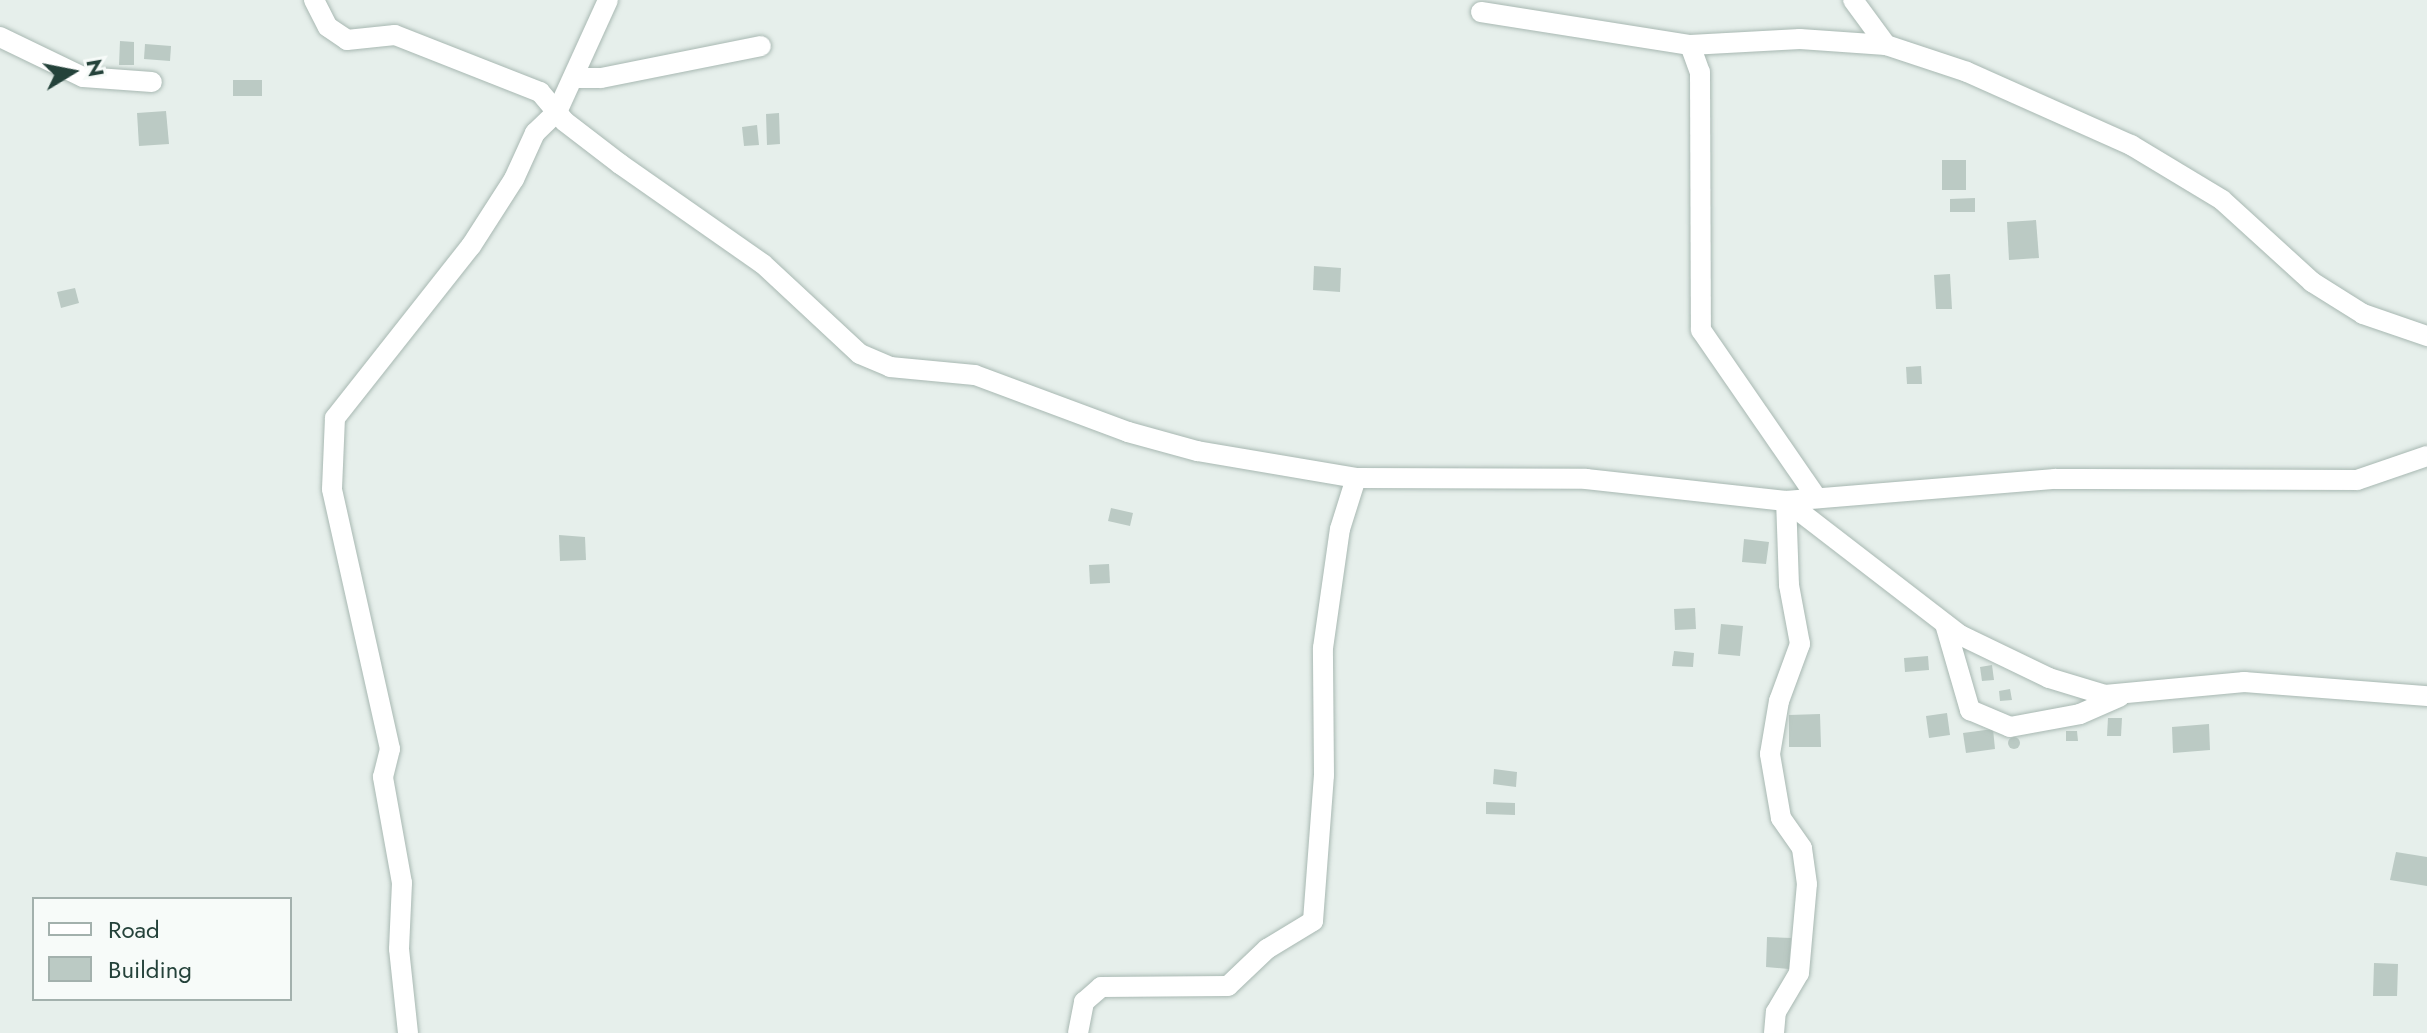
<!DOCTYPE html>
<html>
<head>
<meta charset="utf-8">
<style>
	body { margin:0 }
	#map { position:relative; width:2427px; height:1033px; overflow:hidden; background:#e6efeb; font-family:Jost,sans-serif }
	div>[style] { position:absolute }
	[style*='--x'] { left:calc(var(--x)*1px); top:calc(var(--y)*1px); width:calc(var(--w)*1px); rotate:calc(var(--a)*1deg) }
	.building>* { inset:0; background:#bbcac4 }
	.round { border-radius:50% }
	.roads { filter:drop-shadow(0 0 2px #a8b8b2) drop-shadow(0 0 2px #a8b8b2) }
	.minor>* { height:20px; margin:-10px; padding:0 10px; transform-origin:10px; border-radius:10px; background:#fff }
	span { translate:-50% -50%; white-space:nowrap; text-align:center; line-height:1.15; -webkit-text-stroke:6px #f7fbf9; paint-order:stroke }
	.legend { position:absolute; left:32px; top:897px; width:260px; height:104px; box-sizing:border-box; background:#f7fbf9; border:2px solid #a3b1ad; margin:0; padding:10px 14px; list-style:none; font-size:24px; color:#24423a }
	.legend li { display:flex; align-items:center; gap:16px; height:40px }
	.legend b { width:40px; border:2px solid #a3b1ad }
	.north { position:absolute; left:32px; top:32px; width:80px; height:80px; -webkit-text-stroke:6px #f7fbf9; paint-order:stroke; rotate:80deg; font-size:22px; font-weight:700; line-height:32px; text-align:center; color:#24423a }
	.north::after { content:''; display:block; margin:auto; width:28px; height:36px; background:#24423a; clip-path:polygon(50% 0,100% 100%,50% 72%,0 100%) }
</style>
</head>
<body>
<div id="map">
	<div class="building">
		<div style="clip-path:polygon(120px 41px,134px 42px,134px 65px,119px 65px)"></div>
		<div style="clip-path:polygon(145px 44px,171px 46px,170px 61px,144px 59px)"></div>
		<div style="clip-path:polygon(233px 80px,262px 80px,262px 96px,233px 96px)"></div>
		<div style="clip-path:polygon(166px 111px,169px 144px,139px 146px,137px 113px)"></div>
		<div style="clip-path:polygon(779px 113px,780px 144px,767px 145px,766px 114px)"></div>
		<div style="clip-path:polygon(757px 125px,759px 145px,744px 146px,742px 127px)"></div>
		<div style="clip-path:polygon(1942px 160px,1966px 160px,1966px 190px,1942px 190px)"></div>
		<div style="clip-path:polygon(1975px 198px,1975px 212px,1950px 212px,1950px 199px)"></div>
		<div style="clip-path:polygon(2036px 220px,2039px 258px,2009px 260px,2007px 222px)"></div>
		<div style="clip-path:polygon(1314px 266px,1341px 268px,1340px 292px,1313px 290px)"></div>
		<div style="clip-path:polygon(1950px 274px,1952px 309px,1936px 309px,1934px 275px)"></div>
		<div style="clip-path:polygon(75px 288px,79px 303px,61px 308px,57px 292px)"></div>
		<div style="clip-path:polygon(1921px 366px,1922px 384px,1907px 384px,1906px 367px)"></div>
		<div style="clip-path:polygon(1111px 508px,1133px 513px,1130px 526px,1108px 521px)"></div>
		<div style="clip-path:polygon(559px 535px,585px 537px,586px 560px,560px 561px)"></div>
		<div style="clip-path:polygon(1744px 539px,1769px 542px,1766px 564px,1742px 562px)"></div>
		<div style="clip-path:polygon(1109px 564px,1110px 583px,1090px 584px,1089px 565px)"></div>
		<div style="clip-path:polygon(1695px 608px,1696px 629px,1675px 630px,1674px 609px)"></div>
		<div style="clip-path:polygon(1721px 624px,1743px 626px,1740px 656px,1718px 654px)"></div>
		<div style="clip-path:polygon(1674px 651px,1694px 653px,1693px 667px,1672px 666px)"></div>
		<div style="clip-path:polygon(1928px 656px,1929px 670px,1905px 672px,1904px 658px)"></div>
		<div style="clip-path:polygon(1992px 665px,1994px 680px,1982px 681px,1980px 667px)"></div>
		<div style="clip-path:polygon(2010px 689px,2012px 700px,2000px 701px,1999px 691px)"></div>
		<div style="clip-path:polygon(1947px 713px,1950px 735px,1929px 738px,1926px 716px)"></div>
		<div style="clip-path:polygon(1820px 714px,1821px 747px,1789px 747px,1789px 715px)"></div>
		<div style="clip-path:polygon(2108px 718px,2122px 718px,2121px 736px,2107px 736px)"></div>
		<div style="clip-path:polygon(2209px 724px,2210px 750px,2173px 753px,2172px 727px)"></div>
		<div style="clip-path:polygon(1993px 729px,1995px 749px,1966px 753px,1963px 733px)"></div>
		<div style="clip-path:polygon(2066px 731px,2077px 731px,2078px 741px,2066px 741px)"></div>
		<div class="round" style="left:2008px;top:737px;width:12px;height:12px"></div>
		<div style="clip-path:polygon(1494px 769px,1517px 772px,1516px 787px,1493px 784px)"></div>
		<div style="clip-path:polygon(1486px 802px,1515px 803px,1515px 815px,1486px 814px)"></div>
		<div style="clip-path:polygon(2396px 852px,2427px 857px,2427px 886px,2390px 880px)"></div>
		<div style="clip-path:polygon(1767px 937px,1791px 938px,1789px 969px,1766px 967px)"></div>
		<div style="clip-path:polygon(2374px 963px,2398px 964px,2397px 996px,2373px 996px)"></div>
	</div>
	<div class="roads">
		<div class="minor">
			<div style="--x:314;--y:0;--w:30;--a:63"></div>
			<div style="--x:328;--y:27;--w:23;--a:34"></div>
			<div style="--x:347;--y:40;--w:48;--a:-5.9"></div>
			<div style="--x:395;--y:35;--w:156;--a:21.5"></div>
			<div style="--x:540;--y:92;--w:38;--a:50"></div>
			<div style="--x:564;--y:121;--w:71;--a:37.5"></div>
			<div style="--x:620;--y:164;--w:174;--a:35"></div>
			<div style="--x:763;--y:264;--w:132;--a:42.9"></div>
			<div style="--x:860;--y:354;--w:33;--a:23"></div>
			<div style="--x:890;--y:367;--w:85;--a:5.4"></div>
			<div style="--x:975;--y:375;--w:163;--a:20.4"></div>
			<div style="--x:1128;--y:432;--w:72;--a:15.4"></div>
			<div style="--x:1197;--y:451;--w:161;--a:9.6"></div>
			<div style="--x:1356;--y:478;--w:230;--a:0.2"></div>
			<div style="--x:1586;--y:479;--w:201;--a:6.3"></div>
			<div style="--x:1786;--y:501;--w:270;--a:-4.7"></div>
			<div style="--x:2055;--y:479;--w:302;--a:0.2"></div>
			<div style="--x:2357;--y:480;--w:74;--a:-18.9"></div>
			<div style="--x:1853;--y:0;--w:56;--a:53.7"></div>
			<div style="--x:1481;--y:12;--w:212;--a:9"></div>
			<div style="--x:1690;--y:45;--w:29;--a:70"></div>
			<div style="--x:1700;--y:72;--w:258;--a:89.8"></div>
			<div style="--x:1701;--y:330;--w:204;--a:55.4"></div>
			<div style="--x:0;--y:37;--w:92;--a:25.7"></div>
			<div style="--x:83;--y:77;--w:69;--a:4.1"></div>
			<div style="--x:1690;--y:45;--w:110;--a:-3.1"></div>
			<div style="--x:1800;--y:39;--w:86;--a:4"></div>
			<div style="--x:1886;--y:45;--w:85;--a:18.4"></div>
			<div style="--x:1967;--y:72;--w:180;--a:24"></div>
			<div style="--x:2131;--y:145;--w:106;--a:31.1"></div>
			<div style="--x:2222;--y:200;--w:122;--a:42.3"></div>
			<div style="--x:2312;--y:282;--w:60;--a:32.1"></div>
			<div style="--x:2363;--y:314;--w:68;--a:19"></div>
			<div style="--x:575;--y:78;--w:26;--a:0"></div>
			<div style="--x:601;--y:78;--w:163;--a:-11.3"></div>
			<div style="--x:1786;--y:501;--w:220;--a:37.6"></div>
			<div style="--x:1960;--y:635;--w:99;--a:25.8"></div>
			<div style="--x:2049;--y:678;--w:59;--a:16.9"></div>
			<div style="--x:2105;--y:695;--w:140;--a:-5.3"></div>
			<div style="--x:2244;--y:682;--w:184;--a:4.4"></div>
			<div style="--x:1945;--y:624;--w:90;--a:73.8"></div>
			<div style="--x:1970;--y:710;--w:43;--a:23"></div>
			<div style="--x:2010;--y:727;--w:71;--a:-10.5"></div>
			<div style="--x:2080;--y:714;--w:43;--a:-23.6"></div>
			<div style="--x:408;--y:1033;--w:84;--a:-96.1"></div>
			<div style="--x:399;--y:949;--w:66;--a:-87.4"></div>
			<div style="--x:402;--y:883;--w:108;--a:-100.2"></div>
			<div style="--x:383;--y:777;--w:29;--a:-76"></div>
			<div style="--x:390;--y:749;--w:266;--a:-102.6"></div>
			<div style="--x:332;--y:489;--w:71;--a:-87.6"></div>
			<div style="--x:335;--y:418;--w:219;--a:-51.7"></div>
			<div style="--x:471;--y:246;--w:80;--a:-57.3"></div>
			<div style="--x:514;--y:179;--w:51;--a:-65.5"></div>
			<div style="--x:535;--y:133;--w:30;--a:-44"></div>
			<div style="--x:557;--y:112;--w:123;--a:-65.5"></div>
			<div style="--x:1078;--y:1033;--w:32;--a:-79"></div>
			<div style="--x:1084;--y:1002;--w:23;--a:-41"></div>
			<div style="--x:1101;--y:987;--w:127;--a:-0.5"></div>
			<div style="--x:1228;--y:986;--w:54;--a:-43.5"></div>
			<div style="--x:1267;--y:949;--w:54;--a:-31.3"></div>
			<div style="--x:1313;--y:921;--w:146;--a:-85.7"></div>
			<div style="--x:1324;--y:775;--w:127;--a:-90.5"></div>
			<div style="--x:1323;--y:648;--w:120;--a:-81.9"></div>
			<div style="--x:1340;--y:529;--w:53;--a:-72.6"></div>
			<div style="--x:1774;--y:1033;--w:21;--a:-85"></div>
			<div style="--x:1776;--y:1012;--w:45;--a:-59.5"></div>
			<div style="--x:1799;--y:973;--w:89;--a:-84.9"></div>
			<div style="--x:1807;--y:884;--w:36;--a:-98"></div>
			<div style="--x:1802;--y:848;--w:37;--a:-125"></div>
			<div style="--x:1781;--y:818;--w:65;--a:-99.8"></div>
			<div style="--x:1770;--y:754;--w:54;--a:-80.4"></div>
			<div style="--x:1779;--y:701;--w:61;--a:-69.8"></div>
			<div style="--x:1800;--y:644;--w:60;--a:-100.6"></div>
			<div style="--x:1789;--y:585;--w:84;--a:-92"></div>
		</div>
	</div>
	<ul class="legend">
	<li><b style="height:10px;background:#fff"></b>Road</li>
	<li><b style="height:22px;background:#bbcac4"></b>Building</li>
	</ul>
	<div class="north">N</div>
</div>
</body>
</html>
